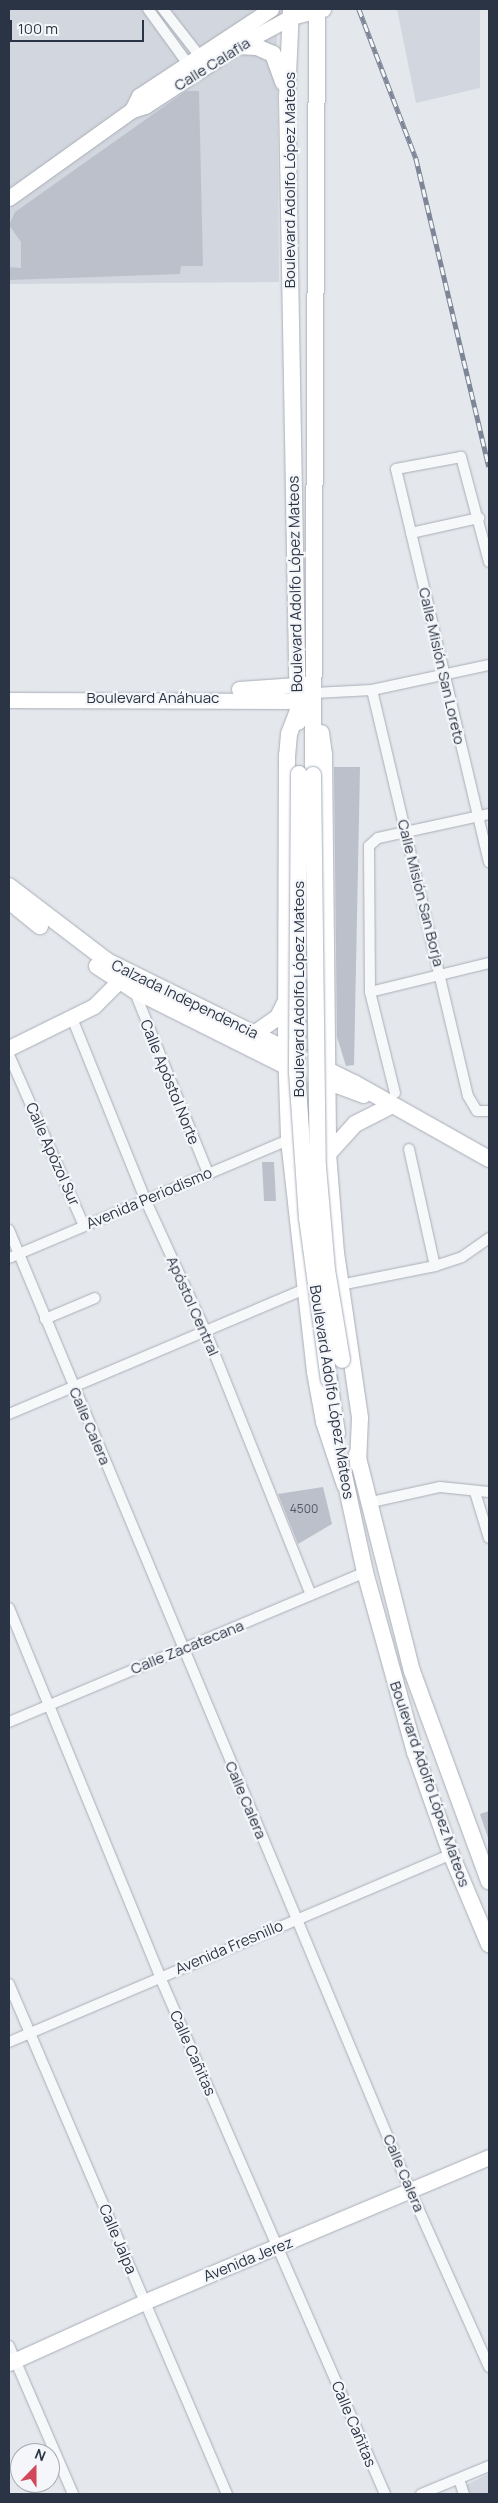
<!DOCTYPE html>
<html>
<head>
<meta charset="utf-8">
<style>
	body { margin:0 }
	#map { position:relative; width:498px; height:2503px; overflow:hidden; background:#e4e7ec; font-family:Manrope,sans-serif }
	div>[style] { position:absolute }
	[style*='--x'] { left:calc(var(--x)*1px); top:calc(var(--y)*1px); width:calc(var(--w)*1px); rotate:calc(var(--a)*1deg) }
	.built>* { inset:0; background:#d2d6de }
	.building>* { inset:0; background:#bbc0ca }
	.roads { filter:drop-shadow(0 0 1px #a9aeb7) drop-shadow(0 0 1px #a9aeb7) }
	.street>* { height:10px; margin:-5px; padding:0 5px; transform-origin:5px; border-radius:5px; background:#f7f8fa }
	.secondary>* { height:15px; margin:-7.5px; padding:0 7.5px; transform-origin:7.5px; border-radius:7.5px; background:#fff }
	.primary>* { height:16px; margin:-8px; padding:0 8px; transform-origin:8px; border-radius:8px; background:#fff }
	.rail>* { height:4.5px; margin-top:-2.25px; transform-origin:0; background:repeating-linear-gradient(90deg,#f4f6f9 0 8px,#7d8696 0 16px); box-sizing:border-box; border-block:1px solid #7d8696 }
	.bridges { filter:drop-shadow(0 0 1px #a3abb8) drop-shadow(0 0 1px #a3abb8) }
	.primary-bridge>* { height:16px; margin:-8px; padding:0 8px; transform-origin:8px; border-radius:8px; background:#fff }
	span { translate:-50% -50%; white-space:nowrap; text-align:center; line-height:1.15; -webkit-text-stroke:4.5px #f4f6f9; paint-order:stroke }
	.number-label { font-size:12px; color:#4f5766 }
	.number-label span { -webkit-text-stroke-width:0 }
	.street-label { font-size:15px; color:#2b3445 }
	.frame { position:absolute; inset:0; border:10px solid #2b3445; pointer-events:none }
	.north { position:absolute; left:10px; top:2443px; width:50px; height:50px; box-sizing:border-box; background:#f4f6f9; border:1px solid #a4a8b1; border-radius:50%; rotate:22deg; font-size:14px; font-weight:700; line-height:20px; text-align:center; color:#2b3445 }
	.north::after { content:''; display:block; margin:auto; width:18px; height:22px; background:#d1495b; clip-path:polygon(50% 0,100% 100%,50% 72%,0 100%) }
	.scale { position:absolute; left:10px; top:20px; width:134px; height:22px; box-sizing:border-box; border:2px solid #2b3445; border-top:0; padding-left:6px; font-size:15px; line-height:18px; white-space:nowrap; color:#2b3445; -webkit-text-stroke:4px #f4f6f9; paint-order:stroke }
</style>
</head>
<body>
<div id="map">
	<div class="built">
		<div style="clip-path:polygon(9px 9px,308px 9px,277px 32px,279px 282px,9px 284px)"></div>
		<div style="clip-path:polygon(397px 9px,480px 9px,480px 88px,416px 103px)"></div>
		<div style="clip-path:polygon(489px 2474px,489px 2494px,468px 2494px,466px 2485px)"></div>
	</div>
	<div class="building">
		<div style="clip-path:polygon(186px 91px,199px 91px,203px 266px,181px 266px,180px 274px,9px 280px,9px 267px,21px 268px,21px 242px,9px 225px,15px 212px)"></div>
		<div style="clip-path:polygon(334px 767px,360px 767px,354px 1065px,346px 1066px,337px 1037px)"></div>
		<div style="clip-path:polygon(262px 1162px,274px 1162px,276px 1201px,264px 1201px)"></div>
		<div style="clip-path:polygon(323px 1487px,332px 1524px,298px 1544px,278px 1494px)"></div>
		<div style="clip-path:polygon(489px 1811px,489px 1838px,488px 1838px,480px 1814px)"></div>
	</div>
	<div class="roads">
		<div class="street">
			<div style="--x:148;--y:9;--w:68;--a:54"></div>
			<div style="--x:163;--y:9;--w:58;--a:52"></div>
			<div style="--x:411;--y:533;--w:70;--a:-12.4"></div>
			<div style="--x:489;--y:562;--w:109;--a:-104.9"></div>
			<div style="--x:461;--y:457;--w:66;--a:169.5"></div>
			<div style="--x:396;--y:469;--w:404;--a:76.7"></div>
			<div style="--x:372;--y:690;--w:417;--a:76.7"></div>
			<div style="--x:468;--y:1096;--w:17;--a:59"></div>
			<div style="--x:477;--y:1111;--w:12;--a:0"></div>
			<div style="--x:314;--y:693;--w:58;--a:-3"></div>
			<div style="--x:372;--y:690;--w:120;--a:-12.1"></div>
			<div style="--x:134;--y:990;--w:197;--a:68"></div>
			<div style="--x:370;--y:992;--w:122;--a:-13.7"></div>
			<div style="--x:72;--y:1018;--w:195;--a:68"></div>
			<div style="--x:145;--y:1199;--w:144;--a:65.4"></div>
			<div style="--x:205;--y:1330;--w:285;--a:68.2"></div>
			<div style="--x:9;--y:1055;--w:187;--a:66.3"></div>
			<div style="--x:395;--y:1093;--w:104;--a:-103.9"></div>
			<div style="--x:370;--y:992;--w:146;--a:-90.4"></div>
			<div style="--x:369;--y:846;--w:12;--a:-42"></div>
			<div style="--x:378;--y:838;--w:114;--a:-12.2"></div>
			<div style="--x:409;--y:1149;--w:120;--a:77.5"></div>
			<div style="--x:9;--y:1230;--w:1040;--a:67.33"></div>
			<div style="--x:410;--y:2190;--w:194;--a:65.9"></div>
			<div style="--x:9;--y:1258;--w:304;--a:-22.9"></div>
			<div style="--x:340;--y:1285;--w:97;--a:-11.3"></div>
			<div style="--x:435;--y:1266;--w:28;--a:-18"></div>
			<div style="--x:462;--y:1257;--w:33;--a:-35"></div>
			<div style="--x:45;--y:1319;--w:54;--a:-22.8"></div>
			<div style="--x:9;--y:1414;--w:319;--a:-22.9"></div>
			<div style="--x:475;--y:1492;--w:48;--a:73.1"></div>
			<div style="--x:367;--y:1503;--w:75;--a:-12.4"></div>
			<div style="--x:440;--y:1487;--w:49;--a:5.8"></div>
			<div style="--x:9;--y:1608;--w:399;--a:67.7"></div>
			<div style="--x:160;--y:1977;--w:564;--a:66.48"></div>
			<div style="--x:9;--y:1722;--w:386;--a:-22.8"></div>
			<div style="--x:9;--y:1984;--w:555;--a:66.86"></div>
			<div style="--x:9;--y:2042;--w:480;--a:-23"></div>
			<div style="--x:9;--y:2346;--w:161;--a:66.6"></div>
			<div style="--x:459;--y:2479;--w:16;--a:72"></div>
			<div style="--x:421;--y:2494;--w:74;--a:-22.4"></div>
		</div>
		<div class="secondary">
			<div style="--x:132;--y:110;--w:16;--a:-63"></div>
			<div style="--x:139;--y:96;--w:158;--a:-33.4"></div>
			<div style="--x:9;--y:198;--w:151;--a:-35.6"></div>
			<div style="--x:132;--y:110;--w:14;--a:-17"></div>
			<div style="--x:145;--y:106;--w:110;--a:-33.1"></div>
			<div style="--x:237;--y:46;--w:61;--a:-28.2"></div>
			<div style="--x:291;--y:17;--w:33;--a:-14"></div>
			<div style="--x:239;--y:689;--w:58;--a:-3.9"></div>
			<div style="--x:9;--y:700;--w:288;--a:0.2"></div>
			<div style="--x:9;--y:1048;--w:95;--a:-26.3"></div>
			<div style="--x:94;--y:1006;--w:35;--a:-45"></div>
			<div style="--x:9;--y:2363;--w:148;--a:-24.3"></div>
			<div style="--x:144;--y:2302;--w:374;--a:-22.8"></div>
		</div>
		<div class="primary">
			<div style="--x:291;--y:9;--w:88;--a:92.6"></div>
			<div style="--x:287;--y:97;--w:625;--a:88.99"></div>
			<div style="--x:237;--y:46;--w:20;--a:3"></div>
			<div style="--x:257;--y:47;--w:17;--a:24"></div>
			<div style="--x:273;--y:54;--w:30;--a:70"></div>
			<div style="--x:297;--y:713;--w:22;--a:111"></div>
			<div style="--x:289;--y:734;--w:21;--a:95"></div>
			<div style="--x:287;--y:755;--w:293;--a:90.2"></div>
			<div style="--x:286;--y:1048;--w:92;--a:88.1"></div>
			<div style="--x:289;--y:1140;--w:233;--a:83.6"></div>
			<div style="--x:315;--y:1372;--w:51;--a:79.8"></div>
			<div style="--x:324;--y:1422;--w:66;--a:71.6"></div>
			<div style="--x:321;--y:733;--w:22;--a:82"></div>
			<div style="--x:324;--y:755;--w:399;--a:89.4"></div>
			<div style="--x:328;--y:1154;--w:99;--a:85.4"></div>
			<div style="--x:336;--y:1253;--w:167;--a:81.7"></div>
			<div style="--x:360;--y:1418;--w:46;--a:92.5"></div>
			<div style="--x:313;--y:775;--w:766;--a:-89.7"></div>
			<div style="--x:9;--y:886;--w:123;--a:37.4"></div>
			<div style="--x:107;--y:961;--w:275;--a:26.3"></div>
			<div style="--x:354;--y:1083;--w:155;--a:29.4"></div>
			<div style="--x:9;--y:901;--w:40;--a:39"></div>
			<div style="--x:97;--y:966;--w:44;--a:33"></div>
			<div style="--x:134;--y:990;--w:170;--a:26.6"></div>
			<div style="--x:286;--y:1066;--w:83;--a:20.4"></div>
			<div style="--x:254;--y:1034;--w:29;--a:-35"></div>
			<div style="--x:278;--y:1017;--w:16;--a:-63"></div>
			<div style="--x:328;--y:1154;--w:40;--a:-48"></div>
			<div style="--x:355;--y:1124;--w:39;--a:-27"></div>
			<div style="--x:329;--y:1380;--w:54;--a:81.4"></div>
			<div style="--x:357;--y:1454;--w:224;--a:75.8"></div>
			<div style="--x:412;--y:1671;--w:224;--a:69.9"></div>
			<div style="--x:344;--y:1475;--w:99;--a:77.8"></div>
			<div style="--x:365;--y:1572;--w:187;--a:74.5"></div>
			<div style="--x:415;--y:1752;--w:108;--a:70.6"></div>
			<div style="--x:451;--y:1854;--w:98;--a:67.1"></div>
		</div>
	</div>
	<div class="rail">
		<div style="--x:359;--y:9;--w:160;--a:69.1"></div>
		<div style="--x:416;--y:158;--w:317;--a:76.7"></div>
	</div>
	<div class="bridges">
		<div class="primary-bridge">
			<div style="--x:299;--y:774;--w:298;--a:90.4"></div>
			<div style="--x:297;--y:1072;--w:146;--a:86.1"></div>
			<div style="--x:307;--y:1218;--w:163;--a:82.3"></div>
			<div style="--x:313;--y:775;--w:392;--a:89.3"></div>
			<div style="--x:318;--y:1167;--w:103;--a:85"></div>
			<div style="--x:327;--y:1270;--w:91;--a:80.5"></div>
		</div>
	</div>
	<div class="number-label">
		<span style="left:304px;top:1509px">4500</span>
	</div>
	<div class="street-label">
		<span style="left:212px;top:64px;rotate:-32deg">Calle Calafia</span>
		<span style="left:290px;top:180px;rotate:-90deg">Boulevard Adolfo López Mateos</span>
		<span style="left:295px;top:584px;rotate:-91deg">Boulevard Adolfo López Mateos</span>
		<span style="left:442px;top:666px;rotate:77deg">Calle Misión San Loreto</span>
		<span style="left:153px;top:698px">Boulevard Anáhuac</span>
		<span style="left:421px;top:893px;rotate:76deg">Calle Misión San Borja</span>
		<span style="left:299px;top:989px;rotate:-90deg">Boulevard Adolfo López Mateos</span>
		<span style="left:185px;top:999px;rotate:26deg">Calzada Independencia</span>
		<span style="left:170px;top:1082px;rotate:68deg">Calle Apóstol Norte</span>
		<span style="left:53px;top:1154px;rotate:66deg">Calle Apózol Sur</span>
		<span style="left:149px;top:1198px;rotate:-23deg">Avenida Periodismo</span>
		<span style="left:193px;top:1306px;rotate:66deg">Apóstol Central</span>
		<span style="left:332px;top:1392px;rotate:81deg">Boulevard Adolfo López Mateos</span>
		<span style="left:90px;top:1426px;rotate:67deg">Calle Calera</span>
		<span style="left:187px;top:1647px;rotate:-22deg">Calle Zacatecana</span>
		<span style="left:430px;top:1784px;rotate:71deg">Boulevard Adolfo López Mateos</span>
		<span style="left:246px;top:1800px;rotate:67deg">Calle Calera</span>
		<span style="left:229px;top:1947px;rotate:-23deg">Avenida Fresnillo</span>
		<span style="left:193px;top:2053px;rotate:66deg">Calle Cañitas</span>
		<span style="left:404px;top:2173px;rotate:67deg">Calle Calera</span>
		<span style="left:118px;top:2239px;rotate:67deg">Calle Jalpa</span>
		<span style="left:248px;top:2259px;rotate:-22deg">Avenida Jerez</span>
		<span style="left:354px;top:2424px;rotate:67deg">Calle Cañitas</span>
	</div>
	<div class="frame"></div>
	<div class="north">N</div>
	<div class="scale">100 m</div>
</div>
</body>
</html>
